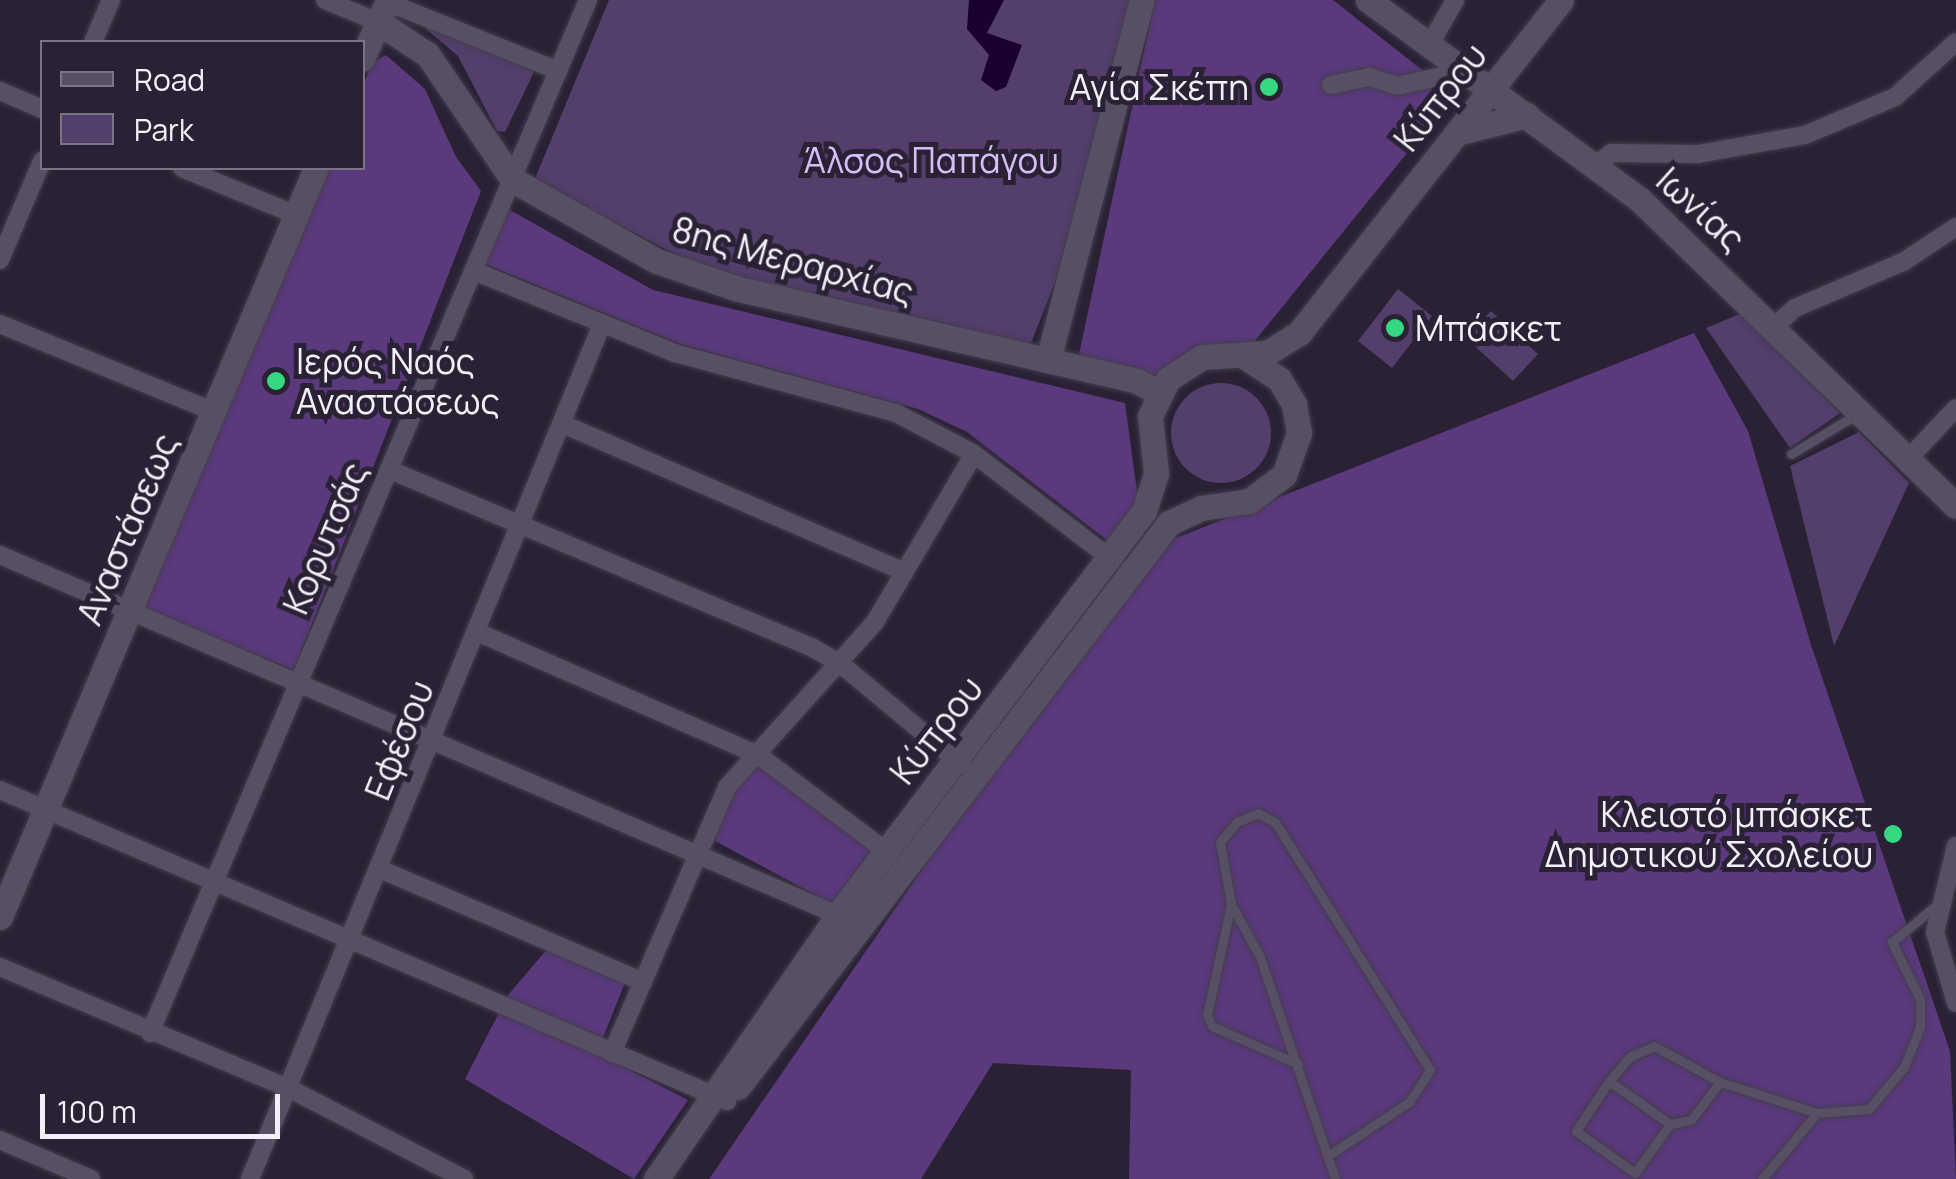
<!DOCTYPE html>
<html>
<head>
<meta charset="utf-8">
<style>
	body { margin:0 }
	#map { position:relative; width:1956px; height:1179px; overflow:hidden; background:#2a2234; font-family:Manrope,sans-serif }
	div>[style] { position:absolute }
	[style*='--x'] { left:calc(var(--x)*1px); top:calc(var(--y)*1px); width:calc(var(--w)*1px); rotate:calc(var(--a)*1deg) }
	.green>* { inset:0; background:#533e6c }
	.round { border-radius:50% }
	.forest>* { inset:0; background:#5a397d }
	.water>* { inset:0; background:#1a002f }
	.roads { filter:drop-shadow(0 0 2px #443d4c) drop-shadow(0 0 2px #443d4c) }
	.lane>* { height:9px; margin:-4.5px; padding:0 4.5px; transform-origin:4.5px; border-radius:4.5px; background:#574f63 }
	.street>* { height:18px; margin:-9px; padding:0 9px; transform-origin:9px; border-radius:9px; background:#574f63 }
	.secondary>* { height:25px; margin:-12.5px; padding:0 12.5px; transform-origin:12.5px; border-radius:12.5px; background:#574f63 }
	.dots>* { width:28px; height:28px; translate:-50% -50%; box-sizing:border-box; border:5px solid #2a2234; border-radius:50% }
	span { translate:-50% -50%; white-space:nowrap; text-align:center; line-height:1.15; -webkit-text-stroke:10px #2a2234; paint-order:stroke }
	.poi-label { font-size:35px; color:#f3eefb }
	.right { translate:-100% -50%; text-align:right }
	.left { translate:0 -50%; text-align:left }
	.street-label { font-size:35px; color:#f3eefb }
	.park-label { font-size:35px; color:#d6bdf8 }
	.legend { position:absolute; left:40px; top:40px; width:325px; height:130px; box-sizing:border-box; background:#2a2234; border:2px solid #7a7484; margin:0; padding:12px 18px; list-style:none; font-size:30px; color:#f3eefb }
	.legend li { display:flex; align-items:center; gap:20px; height:50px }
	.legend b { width:50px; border:2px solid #7a7484 }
	.scale { position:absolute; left:40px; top:1094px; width:240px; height:45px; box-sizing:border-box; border:5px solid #f3eefb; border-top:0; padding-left:12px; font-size:30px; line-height:35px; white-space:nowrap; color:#f3eefb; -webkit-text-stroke:8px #2a2234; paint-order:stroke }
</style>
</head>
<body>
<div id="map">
	<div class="green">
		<div style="clip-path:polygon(609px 0,1131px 0,1081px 218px,1029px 348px,710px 272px,534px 181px)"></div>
		<div style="clip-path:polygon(419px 23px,535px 70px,505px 132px,497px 131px,458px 56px)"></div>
		<div style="clip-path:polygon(1398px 289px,1432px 316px,1392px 368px,1358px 341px)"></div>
		<div style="clip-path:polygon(1491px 311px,1538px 354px,1513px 381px,1466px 338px)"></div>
		<div style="clip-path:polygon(1742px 313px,1840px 413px,1790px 448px,1706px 328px)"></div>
		<div class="round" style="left:1171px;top:383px;width:100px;height:100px"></div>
		<div style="clip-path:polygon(1859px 432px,1909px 483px,1834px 646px,1790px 466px)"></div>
	</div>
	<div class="forest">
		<div style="clip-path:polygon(1155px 0,1333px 0,1454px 95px,1245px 353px,1201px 354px,1152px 378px,1079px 354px)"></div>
		<div style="clip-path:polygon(386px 55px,425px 89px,456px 157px,481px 191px,294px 670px,132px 605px,326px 168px,362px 168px,363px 85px,373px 62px)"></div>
		<div style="clip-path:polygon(508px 209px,653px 290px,1125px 403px,1138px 499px,1108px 541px,967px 432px,918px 409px,680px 344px,485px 264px)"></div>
		<div style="clip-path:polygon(1694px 333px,1748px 431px,1811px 645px,1950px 1051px,1956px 1179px,1129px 1179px,1131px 1070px,993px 1063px,921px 1179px,709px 1179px,1007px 746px,1161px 544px)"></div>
		<div style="clip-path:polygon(757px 760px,875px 852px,834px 905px,715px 841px,728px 796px)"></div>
		<div style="clip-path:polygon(549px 947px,626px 980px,597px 1053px,688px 1100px,634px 1179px,465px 1079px,508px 995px)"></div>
	</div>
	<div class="water">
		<div style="clip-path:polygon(969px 0,1004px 0,987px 33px,1022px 45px,1006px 87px,996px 91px,981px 80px,989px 55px,967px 29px)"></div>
	</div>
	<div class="roads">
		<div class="lane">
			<div style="--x:1791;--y:454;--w:77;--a:-31.2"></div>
			<div style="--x:1231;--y:904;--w:60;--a:61.3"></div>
			<div style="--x:1260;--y:957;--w:234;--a:71.3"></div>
			<div style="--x:1298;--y:1064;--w:94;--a:-156.2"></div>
			<div style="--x:1212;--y:1026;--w:12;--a:-114"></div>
			<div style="--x:1207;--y:1015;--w:114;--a:-77.8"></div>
			<div style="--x:1231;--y:904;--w:63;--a:-100.1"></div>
			<div style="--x:1220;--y:842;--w:26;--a:-50"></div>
			<div style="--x:1237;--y:822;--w:23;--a:-23"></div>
			<div style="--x:1258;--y:813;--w:19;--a:28"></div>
			<div style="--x:1275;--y:822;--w:292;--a:58"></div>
			<div style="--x:1430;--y:1070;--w:38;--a:123"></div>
			<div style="--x:1409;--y:1102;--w:96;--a:146.5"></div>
			<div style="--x:1609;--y:1081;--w:75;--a:35.2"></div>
			<div style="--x:1670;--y:1124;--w:60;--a:125.5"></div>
			<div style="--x:1635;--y:1173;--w:72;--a:-144.6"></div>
			<div style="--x:1576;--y:1131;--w:60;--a:-56.6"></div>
			<div style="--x:1609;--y:1081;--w:33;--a:-49"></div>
			<div style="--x:1631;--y:1056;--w:25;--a:-23"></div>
			<div style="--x:1654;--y:1046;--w:75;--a:28.6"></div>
			<div style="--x:1720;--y:1082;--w:102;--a:17.7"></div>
			<div style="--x:1817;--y:1113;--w:52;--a:-4.4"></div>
			<div style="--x:1869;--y:1109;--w:55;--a:-50.2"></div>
			<div style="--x:1904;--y:1067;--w:43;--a:-68.2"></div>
			<div style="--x:1920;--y:1027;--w:28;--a:-90"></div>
			<div style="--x:1920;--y:999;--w:64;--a:-116.2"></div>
			<div style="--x:1892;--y:942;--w:61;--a:-39.7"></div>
			<div style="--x:1670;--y:1124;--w:21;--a:-11"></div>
			<div style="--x:1691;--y:1120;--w:48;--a:-52.7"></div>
			<div style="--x:1762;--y:1179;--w:86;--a:-50.2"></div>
		</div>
		<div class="street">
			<div style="--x:325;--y:0;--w:57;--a:22.5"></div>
			<div style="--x:387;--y:2;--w:185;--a:21.9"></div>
			<div style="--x:93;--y:42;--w:46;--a:-66.8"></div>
			<div style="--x:1429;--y:46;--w:53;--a:-60.5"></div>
			<div style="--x:1331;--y:85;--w:40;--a:-12"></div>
			<div style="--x:1370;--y:77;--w:28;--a:18"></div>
			<div style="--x:1397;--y:86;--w:69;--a:-12.6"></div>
			<div style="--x:0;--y:91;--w:46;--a:23.2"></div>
			<div style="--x:1598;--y:164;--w:17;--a:-40"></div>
			<div style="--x:1611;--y:153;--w:87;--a:0.7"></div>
			<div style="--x:1698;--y:154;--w:109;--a:-10.1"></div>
			<div style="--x:1805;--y:135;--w:98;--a:-22.9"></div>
			<div style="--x:1895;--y:97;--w:82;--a:-42"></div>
			<div style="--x:182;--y:168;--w:123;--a:22.4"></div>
			<div style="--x:0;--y:260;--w:108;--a:-67"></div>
			<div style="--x:474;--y:271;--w:217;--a:22.2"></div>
			<div style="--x:675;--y:353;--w:229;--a:15.2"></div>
			<div style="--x:896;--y:413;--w:88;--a:27.7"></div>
			<div style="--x:974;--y:454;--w:171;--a:37.4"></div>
			<div style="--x:0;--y:324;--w:232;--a:22.3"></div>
			<div style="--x:1776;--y:325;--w:25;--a:-42"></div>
			<div style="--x:1795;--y:308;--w:117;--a:-23.1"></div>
			<div style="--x:1903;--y:262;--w:64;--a:-33.4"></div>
			<div style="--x:565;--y:425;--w:370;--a:23.4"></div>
			<div style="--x:1907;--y:460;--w:71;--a:-46.7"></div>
			<div style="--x:390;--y:470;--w:459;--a:22.8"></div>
			<div style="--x:813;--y:648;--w:34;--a:30"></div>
			<div style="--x:842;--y:665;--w:156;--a:39.8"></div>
			<div style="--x:0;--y:555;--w:912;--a:23.25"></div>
			<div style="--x:479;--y:633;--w:305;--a:23.6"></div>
			<div style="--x:758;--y:755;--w:160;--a:36.9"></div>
			<div style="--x:0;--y:790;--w:791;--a:23.16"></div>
			<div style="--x:1956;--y:846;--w:89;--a:103.7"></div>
			<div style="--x:1935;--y:932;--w:74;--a:73.5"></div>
			<div style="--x:382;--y:870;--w:284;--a:23.2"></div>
			<div style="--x:0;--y:967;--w:315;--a:22.8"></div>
			<div style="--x:290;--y:1089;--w:196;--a:27.3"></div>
			<div style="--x:150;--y:1033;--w:1122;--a:-67.02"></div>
			<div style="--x:612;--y:1053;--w:290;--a:-66.6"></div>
			<div style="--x:727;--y:787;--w:222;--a:-48.1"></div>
			<div style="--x:875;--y:622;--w:195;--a:-59.5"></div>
			<div style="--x:0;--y:1140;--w:99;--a:23.2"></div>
			<div style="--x:250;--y:1179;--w:925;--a:-67.62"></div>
		</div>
		<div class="secondary">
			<div style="--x:1368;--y:0;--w:336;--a:36.3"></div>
			<div style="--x:1639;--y:199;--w:441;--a:44.1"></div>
			<div style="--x:378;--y:22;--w:60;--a:33.4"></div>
			<div style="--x:428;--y:55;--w:151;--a:55.8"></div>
			<div style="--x:513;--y:180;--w:165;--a:29.4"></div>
			<div style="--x:657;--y:261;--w:83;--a:19.1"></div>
			<div style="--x:735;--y:288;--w:413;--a:13"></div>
			<div style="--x:1137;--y:381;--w:25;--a:27"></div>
			<div style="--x:362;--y:59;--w:64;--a:-66.2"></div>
			<div style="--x:1457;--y:133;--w:72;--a:-14.4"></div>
			<div style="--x:1048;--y:360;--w:372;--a:-75.4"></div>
			<div style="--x:0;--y:917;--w:813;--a:-67.13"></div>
			<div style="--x:738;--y:1087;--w:710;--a:-52.61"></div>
			<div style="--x:1169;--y:523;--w:35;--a:-25"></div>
			<div style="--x:1201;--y:508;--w:49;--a:-8.3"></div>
			<div style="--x:1249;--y:501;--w:44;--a:-36.6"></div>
			<div style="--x:1284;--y:475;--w:45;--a:-70.3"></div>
			<div style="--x:1299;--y:433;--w:29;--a:-100"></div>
			<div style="--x:1294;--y:404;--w:29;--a:-121"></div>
			<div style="--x:1279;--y:379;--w:37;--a:-147"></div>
			<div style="--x:656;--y:1179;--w:321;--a:-55.4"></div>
			<div style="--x:838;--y:915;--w:507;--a:-52.86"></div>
			<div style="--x:1144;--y:511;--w:40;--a:-72"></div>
			<div style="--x:1156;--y:473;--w:57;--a:-96"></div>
			<div style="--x:1150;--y:416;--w:41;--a:-64.1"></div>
			<div style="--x:1168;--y:379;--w:40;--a:-32.9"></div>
			<div style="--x:1202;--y:357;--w:65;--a:-3.5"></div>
			<div style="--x:1267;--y:353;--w:39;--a:-32"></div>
			<div style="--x:1300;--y:332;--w:422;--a:-51.8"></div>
		</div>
	</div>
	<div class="dots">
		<div style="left:1269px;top:87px;background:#35d881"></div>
		<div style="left:1395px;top:328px;background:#35d881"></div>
		<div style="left:276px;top:381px;background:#35d881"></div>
		<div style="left:1893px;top:834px;background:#35d881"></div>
	</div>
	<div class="poi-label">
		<span class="right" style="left:1249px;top:87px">Αγία Σκέπη</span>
		<span class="left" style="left:1415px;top:328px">Μπάσκετ</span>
		<span class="left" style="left:296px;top:381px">Ιερός Ναός<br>Αναστάσεως</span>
		<span class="right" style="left:1873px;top:834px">Κλειστό μπάσκετ<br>Δημοτικού Σχολείου</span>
	</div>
	<div class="street-label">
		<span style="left:1440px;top:97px;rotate:-52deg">Κύπρου</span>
		<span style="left:1701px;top:209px;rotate:42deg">Ιωνίας</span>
		<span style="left:793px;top:260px;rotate:15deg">8ης Μεραρχίας</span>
		<span style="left:127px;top:529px;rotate:-67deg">Αναστάσεως</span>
		<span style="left:325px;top:538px;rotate:-67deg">Κορυτσάς</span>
		<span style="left:936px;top:730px;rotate:-52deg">Κύπρου</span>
		<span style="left:399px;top:740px;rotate:-68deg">Εφέσου</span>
	</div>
	<div class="park-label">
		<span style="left:931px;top:160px">Άλσος Παπάγου</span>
	</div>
	<ul class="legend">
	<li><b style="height:12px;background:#574f63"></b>Road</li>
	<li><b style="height:28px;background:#533e6c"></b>Park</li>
	</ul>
	<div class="scale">100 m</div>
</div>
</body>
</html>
